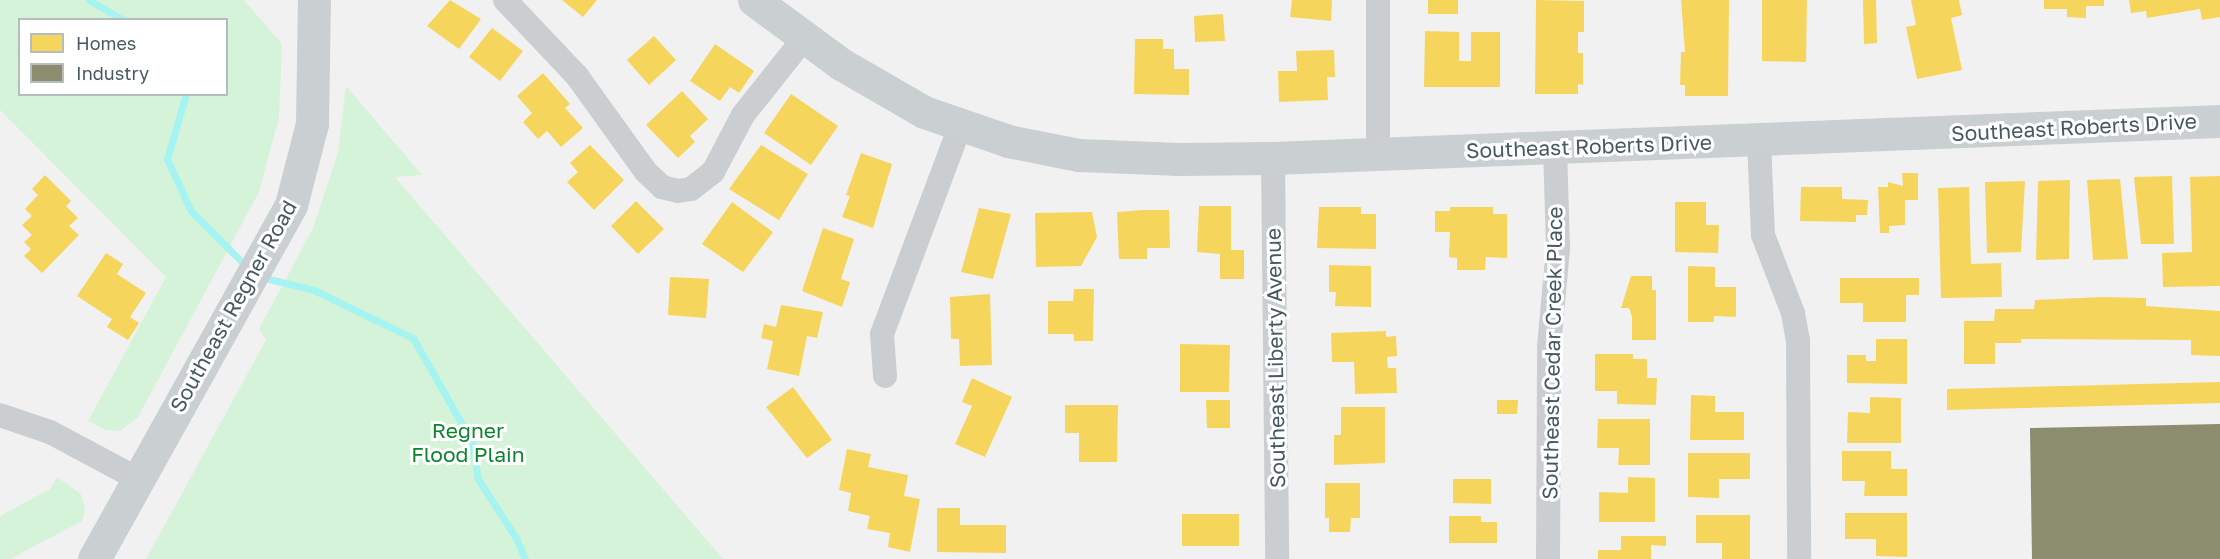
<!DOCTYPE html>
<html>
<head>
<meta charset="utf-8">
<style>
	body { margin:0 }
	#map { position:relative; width:2220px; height:559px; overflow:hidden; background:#f2f1f1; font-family:"Golos Text",sans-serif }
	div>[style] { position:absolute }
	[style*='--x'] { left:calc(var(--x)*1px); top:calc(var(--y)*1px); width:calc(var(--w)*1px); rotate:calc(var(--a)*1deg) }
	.green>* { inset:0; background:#d4f3d8 }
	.homes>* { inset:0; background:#f6d55c }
	.industry>* { inset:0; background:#8c8c6e }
	.stream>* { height:7px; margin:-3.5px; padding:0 3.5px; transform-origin:3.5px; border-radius:3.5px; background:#a5f4f2 }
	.street>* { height:24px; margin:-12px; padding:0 12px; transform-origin:12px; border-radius:12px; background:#caced0 }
	.secondary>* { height:33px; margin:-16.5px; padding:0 16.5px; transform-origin:16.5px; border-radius:16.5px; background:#cacfd2 }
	span { translate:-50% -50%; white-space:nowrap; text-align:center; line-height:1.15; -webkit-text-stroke:6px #fff; paint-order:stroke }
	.street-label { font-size:21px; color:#465960 }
	.park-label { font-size:21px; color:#0e842e }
	.legend { position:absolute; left:18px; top:18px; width:210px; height:78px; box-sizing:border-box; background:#fff; border:2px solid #b5bdbf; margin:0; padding:8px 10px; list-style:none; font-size:18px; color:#465960 }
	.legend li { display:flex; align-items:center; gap:12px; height:30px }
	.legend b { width:30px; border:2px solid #b5bdbf }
</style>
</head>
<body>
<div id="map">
	<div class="green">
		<div style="clip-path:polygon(evenodd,0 0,244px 0,282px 44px,279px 117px,259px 192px,138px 417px,120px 431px,106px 430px,88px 421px,166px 277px,0 110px,0 0,20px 20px,226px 20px,226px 94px,20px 94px,20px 20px)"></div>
		<div style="clip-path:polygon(346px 86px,422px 175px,395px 177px,723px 559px,146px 559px,266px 340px,259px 329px,313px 228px,338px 152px)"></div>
		<div style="clip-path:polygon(57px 477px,81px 494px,85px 508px,82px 521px,10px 559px,0 559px,0 516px,50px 489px)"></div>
	</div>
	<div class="homes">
		<div style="clip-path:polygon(450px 0,481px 19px,459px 49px,427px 26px)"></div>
		<div style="clip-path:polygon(562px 0,597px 0,583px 17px)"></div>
		<div style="clip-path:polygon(1292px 0,1332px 0,1331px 21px,1290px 17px)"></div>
		<div style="clip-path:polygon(1428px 0,1458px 0,1458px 14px,1428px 14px)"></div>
		<div style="clip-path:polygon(1536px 0,1584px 1px,1584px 32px,1578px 32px,1578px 53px,1583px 53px,1583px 85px,1578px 84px,1578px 94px,1535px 94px)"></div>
		<div style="clip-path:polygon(1681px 0,1729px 0,1728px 96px,1685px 96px,1685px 85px,1680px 85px,1681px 52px,1685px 52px)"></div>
		<div style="clip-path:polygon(1762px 0,1807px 0,1806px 62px,1762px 61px)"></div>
		<div style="clip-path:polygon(1863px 0,1876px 0,1877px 43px,1864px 44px)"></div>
		<div style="clip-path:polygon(1911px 0,1959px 0,1962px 15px,1951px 18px,1962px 70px,1917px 79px,1906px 27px,1916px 25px)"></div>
		<div style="clip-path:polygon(2044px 0,2104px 0,2104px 6px,2086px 6px,2086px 18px,2067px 17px,2067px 9px,2044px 9px)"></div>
		<div style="clip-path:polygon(2129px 0,2220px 0,2220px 17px,2202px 20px,2200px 9px,2147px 18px,2146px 11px,2131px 13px)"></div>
		<div style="clip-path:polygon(1223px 14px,1225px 41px,1195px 42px,1194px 16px)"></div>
		<div style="clip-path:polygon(492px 28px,523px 51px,500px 81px,469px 57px)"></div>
		<div style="clip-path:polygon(1425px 31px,1459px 32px,1459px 61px,1471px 61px,1471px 32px,1500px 32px,1500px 87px,1424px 87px)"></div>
		<div style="clip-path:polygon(654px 36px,676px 60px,649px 85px,627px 60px)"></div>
		<div style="clip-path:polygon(1135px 39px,1163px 39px,1163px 49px,1174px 49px,1174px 69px,1189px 69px,1189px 95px,1134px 94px)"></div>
		<div style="clip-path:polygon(715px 44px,754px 71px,739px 93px,730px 87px,720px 101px,690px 81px)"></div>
		<div style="clip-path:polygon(1334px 50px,1335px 77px,1327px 77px,1328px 100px,1279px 102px,1278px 71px,1297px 71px,1296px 51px)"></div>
		<div style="clip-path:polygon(543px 73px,570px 104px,565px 108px,583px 128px,561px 147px,547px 131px,538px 139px,523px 122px,532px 113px,517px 96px)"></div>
		<div style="clip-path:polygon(682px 91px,708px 119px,690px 136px,695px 142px,678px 158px,646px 125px)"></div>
		<div style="clip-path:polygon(791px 94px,838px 126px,811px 165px,764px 133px)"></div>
		<div style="clip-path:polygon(590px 145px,624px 180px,594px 210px,567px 182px,578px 172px,570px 163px)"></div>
		<div style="clip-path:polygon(761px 145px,808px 174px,779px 220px,729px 189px)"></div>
		<div style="clip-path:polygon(861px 153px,892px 164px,873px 228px,842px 217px,850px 196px,846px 195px)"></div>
		<div style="clip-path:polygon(1902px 173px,1918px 173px,1918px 200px,1905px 200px,1905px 225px,1889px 226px,1889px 233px,1880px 233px,1878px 187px,1888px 187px,1888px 182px,1903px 186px)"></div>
		<div style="clip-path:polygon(45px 175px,71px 201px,66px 206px,78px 218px,69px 226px,79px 235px,42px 273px,24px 256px,31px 249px,24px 242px,32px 235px,22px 225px,32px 216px,25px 209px,38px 195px,32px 189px)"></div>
		<div style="clip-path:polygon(2172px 176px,2174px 244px,2141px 244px,2134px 177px)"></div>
		<div style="clip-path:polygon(2220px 176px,2220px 286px,2163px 287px,2162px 253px,2192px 252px,2190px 177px)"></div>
		<div style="clip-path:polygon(2120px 179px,2128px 259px,2093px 260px,2087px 180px)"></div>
		<div style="clip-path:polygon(2070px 180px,2069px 259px,2036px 260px,2038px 181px)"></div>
		<div style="clip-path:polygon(2025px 181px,2021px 252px,1987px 253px,1985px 182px)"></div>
		<div style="clip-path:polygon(1801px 187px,1842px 187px,1842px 199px,1868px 200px,1867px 215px,1856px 215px,1856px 222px,1800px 221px)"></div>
		<div style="clip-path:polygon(1969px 187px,1971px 264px,2001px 263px,2002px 297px,1941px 298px,1938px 188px)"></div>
		<div style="clip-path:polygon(636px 201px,664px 229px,638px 254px,611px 226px)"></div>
		<div style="clip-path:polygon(732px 202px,773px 232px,743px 272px,702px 244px)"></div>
		<div style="clip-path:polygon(1675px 202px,1706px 202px,1706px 225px,1719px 225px,1718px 253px,1675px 252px)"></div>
		<div style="clip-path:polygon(1199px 206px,1231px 206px,1231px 250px,1244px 250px,1244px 279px,1220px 279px,1220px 254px,1197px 252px)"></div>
		<div style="clip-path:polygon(1319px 207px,1361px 207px,1361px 214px,1376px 214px,1376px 249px,1317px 248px)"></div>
		<div style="clip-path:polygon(1450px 207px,1493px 207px,1493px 214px,1507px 214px,1507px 258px,1486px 257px,1485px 270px,1457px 270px,1457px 258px,1449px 257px,1450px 232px,1435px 232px,1435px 211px,1450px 211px)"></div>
		<div style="clip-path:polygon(979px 208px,1011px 214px,993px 279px,961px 272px)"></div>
		<div style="clip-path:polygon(1143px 210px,1169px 210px,1170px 248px,1147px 248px,1147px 259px,1119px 259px,1117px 212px)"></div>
		<div style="clip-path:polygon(1092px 212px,1097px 237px,1081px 266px,1036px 267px,1035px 213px)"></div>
		<div style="clip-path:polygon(823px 228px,854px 239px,841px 279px,850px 282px,842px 307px,802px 291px)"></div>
		<div style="clip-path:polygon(106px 253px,123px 264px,117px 274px,146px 293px,130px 317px,139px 323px,128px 340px,107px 327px,112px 319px,77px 296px)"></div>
		<div style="clip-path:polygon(1329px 265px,1371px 266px,1371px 307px,1335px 306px,1336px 292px,1329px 292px)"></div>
		<div style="clip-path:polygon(1688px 266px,1715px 267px,1715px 287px,1736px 287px,1736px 317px,1714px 316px,1714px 322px,1688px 322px)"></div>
		<div style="clip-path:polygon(1631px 276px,1652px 276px,1652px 290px,1656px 290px,1656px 340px,1632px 340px,1632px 317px,1629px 308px,1621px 308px)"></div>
		<div style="clip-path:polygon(670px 277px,709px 279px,706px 318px,668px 315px)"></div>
		<div style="clip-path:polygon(1840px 278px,1919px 278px,1919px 295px,1906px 295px,1906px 322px,1863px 322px,1863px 303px,1840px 303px)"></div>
		<div style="clip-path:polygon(1074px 289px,1094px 289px,1093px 341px,1074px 341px,1074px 334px,1048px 334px,1048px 301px,1073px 301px)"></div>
		<div style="clip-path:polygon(990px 294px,992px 365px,960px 366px,959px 339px,951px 339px,950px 297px)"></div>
		<div style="clip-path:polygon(2102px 297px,2146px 298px,2146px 306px,2220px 311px,2220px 356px,2191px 355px,2191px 340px,2021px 339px,2021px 343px,1995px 343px,1995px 364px,1964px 364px,1964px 321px,1994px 321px,1995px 309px,2034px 309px,2035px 300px)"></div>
		<div style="clip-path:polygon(781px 305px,823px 312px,817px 338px,807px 336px,799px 376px,767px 369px,773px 341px,761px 338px,764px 324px,776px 327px)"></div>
		<div style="clip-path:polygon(1386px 331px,1386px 337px,1396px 336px,1397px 356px,1387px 357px,1388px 368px,1396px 368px,1397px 393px,1355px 394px,1354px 362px,1332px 362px,1331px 333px)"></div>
		<div style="clip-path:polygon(1876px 339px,1907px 339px,1907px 384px,1847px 383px,1847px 355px,1866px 355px,1866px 361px,1876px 361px)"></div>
		<div style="clip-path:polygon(1180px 344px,1230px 345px,1229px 392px,1180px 392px)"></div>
		<div style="clip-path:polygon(1595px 354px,1633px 354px,1633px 359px,1647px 359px,1647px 378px,1657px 378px,1656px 405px,1617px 404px,1617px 391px,1595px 391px)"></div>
		<div style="clip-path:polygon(972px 378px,1012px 397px,985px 457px,955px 444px,972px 406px,962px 402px)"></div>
		<div style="clip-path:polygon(2220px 382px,2220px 403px,1947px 410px,1947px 389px)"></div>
		<div style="clip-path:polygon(793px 387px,832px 440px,807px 458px,766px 407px)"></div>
		<div style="clip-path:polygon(1691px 395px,1715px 396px,1715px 412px,1744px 412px,1744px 440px,1690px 440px)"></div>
		<div style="clip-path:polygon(1870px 397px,1901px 398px,1901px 443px,1847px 443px,1848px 412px,1870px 413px)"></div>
		<div style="clip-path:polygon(1206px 400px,1230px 400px,1230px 428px,1207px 428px)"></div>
		<div style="clip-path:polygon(1497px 400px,1518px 400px,1517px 414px,1497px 414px)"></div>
		<div style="clip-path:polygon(1065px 405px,1118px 405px,1117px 462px,1079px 462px,1079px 433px,1065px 433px)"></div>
		<div style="clip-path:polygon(1341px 407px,1385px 407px,1385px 463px,1334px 465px,1334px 435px,1341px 435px)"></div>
		<div style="clip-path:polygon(1598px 419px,1650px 419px,1650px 465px,1618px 465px,1619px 448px,1597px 448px)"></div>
		<div style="clip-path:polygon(847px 449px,871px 454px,868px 467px,908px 475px,904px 496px,920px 499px,910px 552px,888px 547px,890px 533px,867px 529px,870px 516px,848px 511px,851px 493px,839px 490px)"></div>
		<div style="clip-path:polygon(1842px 451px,1891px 451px,1891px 469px,1907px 469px,1907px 496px,1864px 496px,1865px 481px,1842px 481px)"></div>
		<div style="clip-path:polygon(1688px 453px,1750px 453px,1750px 479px,1719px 479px,1719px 498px,1688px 497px)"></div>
		<div style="clip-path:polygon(1628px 477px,1655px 478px,1655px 522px,1599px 522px,1599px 492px,1628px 493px)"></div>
		<div style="clip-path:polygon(1453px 479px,1491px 479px,1491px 504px,1453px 503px)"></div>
		<div style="clip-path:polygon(1325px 483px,1360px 483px,1360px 518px,1351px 518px,1350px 532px,1329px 532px,1329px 518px,1325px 518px)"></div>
		<div style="clip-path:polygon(937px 508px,960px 508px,960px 525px,1006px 525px,1006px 553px,937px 552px)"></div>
		<div style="clip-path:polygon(1845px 513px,1907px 513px,1907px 557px,1876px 556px,1876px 539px,1845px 539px)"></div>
		<div style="clip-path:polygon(1182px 514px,1239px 514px,1239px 546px,1182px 546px)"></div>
		<div style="clip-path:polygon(1696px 515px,1750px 515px,1750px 559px,1722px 559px,1722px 543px,1696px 543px)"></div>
		<div style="clip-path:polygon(1449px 516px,1481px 516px,1481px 522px,1497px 522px,1497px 543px,1449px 543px)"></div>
		<div style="clip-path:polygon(1621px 536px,1666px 536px,1666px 546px,1651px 545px,1651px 559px,1598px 559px,1598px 550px,1621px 550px)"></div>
	</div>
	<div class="industry">
		<div style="clip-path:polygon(2220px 424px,2220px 559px,2032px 559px,2030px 428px)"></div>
	</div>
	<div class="stream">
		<div style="--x:89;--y:0;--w:39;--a:30"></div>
		<div style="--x:186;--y:94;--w:68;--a:106.3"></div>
		<div style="--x:167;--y:159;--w:57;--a:65.2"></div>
		<div style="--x:191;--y:211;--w:79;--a:45"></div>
		<div style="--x:261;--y:277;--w:55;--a:13.8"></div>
		<div style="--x:314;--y:290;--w:110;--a:25.9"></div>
		<div style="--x:413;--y:338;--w:120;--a:60.4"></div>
		<div style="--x:472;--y:442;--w:37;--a:81"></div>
		<div style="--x:478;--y:479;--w:70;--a:57.2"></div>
		<div style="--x:516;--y:538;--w:23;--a:67"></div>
	</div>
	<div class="street">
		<div style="--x:505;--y:0;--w:105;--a:46.5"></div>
		<div style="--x:577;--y:76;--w:118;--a:54.3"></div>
		<div style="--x:646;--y:172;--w:22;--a:43"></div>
		<div style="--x:662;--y:187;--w:16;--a:14"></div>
		<div style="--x:678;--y:191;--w:13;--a:-9"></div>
		<div style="--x:691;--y:189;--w:28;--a:-38"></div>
		<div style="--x:713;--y:172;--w:64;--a:-62.2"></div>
		<div style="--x:743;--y:115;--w:100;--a:-51.5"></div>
		<div style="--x:1759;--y:140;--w:95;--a:87.6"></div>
		<div style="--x:1763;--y:235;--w:84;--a:69"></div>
		<div style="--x:1793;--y:313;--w:27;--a:80"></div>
		<div style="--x:1798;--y:340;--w:219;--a:89.7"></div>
		<div style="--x:1378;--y:154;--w:154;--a:-90"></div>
		<div style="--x:1273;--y:158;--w:401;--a:89.4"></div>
		<div style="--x:885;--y:376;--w:42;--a:-94.1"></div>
		<div style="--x:882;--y:334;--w:221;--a:-69.4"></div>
		<div style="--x:0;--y:415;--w:53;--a:18.8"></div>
		<div style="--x:50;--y:432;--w:100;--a:28.1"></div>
		<div style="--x:1548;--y:559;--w:212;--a:-89.7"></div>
		<div style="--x:1549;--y:347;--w:99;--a:-84.8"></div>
		<div style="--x:1558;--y:248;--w:101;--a:-91.7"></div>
	</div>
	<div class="secondary">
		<div style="--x:754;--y:0;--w:108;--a:36.3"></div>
		<div style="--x:841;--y:64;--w:96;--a:30"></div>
		<div style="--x:924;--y:112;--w:89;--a:19"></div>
		<div style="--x:1008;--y:141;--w:72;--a:11.2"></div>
		<div style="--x:1079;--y:155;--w:100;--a:2.3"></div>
		<div style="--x:1179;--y:159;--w:94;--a:-0.6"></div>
		<div style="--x:1273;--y:158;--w:948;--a:-2.24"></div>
		<div style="--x:94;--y:559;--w:405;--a:-60.9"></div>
		<div style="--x:291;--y:205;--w:84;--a:-75.5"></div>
		<div style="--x:312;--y:124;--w:124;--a:-89.1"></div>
	</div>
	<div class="street-label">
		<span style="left:2074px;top:127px;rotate:-3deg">Southeast Roberts Drive</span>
		<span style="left:1589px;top:146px;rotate:-2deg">Southeast Roberts Drive</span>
		<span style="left:233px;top:306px;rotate:-61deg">Southeast Regner Road</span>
		<span style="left:1552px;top:353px;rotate:-89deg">Southeast Cedar Creek Place</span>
		<span style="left:1275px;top:358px;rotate:-91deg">Southeast Liberty Avenue</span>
	</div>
	<div class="park-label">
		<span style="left:468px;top:442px">Regner<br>Flood Plain</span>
	</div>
	<ul class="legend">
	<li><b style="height:16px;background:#f6d55c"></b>Homes</li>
	<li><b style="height:16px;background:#8c8c6e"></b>Industry</li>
	</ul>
</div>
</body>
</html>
